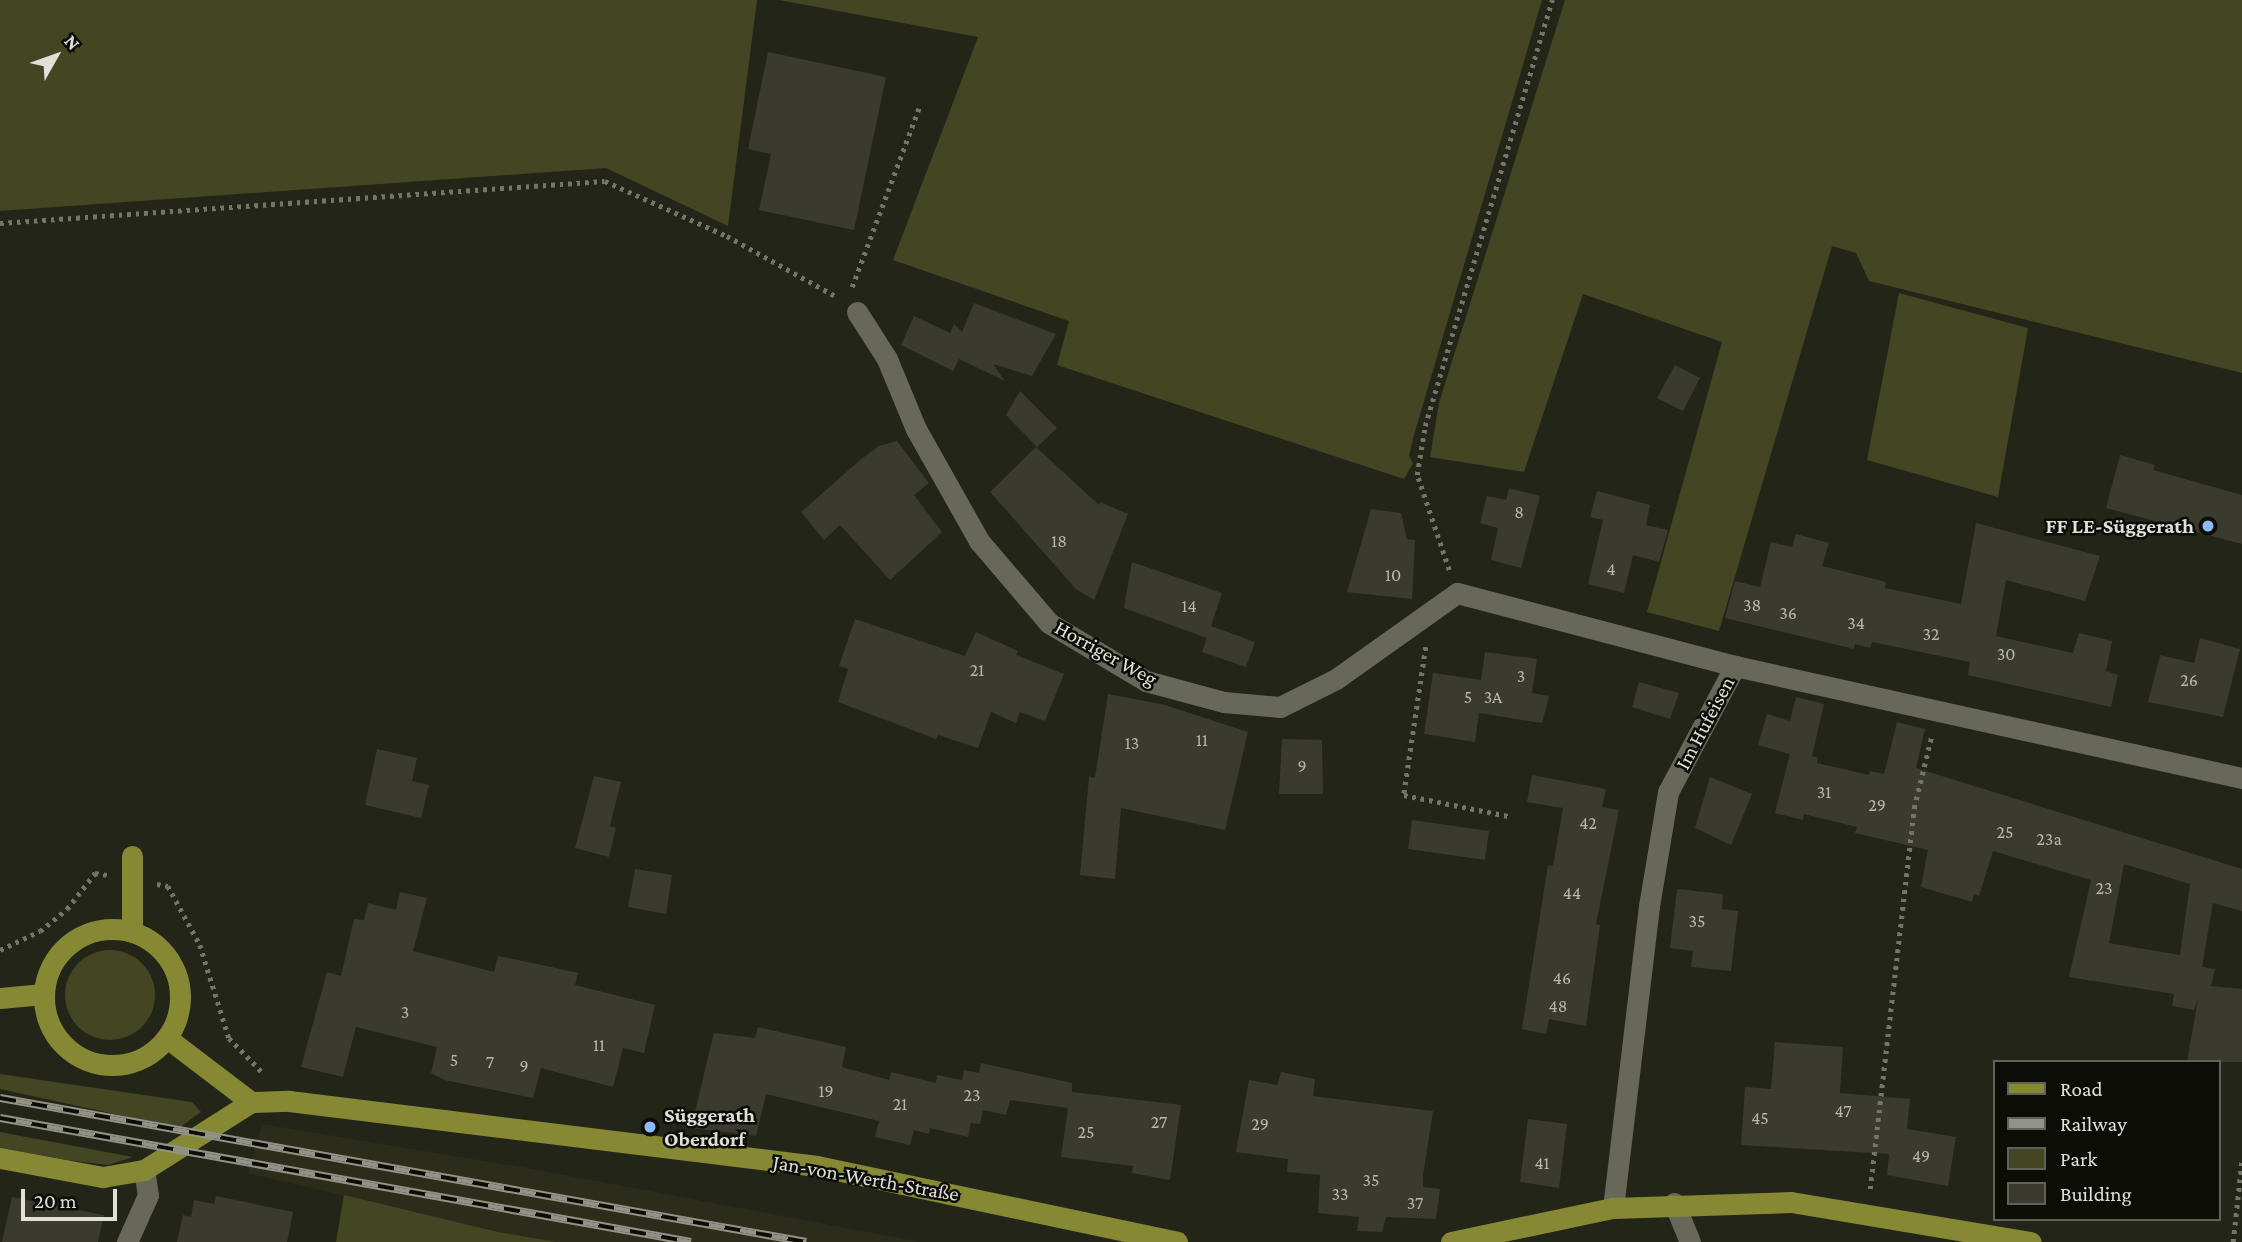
<!DOCTYPE html>
<html>
<head>
<meta charset="utf-8">
<style>
	body { margin:0 }
	#map { position:relative; width:2242px; height:1242px; overflow:hidden; background:#242519; font-family:"Crimson Pro",serif }
	div>[style] { position:absolute }
	[style*='--x'] { left:calc(var(--x)*1px); top:calc(var(--y)*1px); width:calc(var(--w)*1px); rotate:calc(var(--a)*1deg) }
	.built>* { inset:0; background:#2b2d1a }
	.green>* { inset:0; background:#434523 }
	.round { border-radius:50% }
	.building>* { inset:0; background:#3a3b2e }
	.path>* { height:4.5px; margin-top:-2.25px; transform-origin:0; background:repeating-linear-gradient(90deg,#74746b 0 3.5px,transparent 0 8.5px) }
	.minor>* { height:21px; margin:-10.5px; padding:0 10.5px; transform-origin:10.5px; border-radius:10.5px; background:#67685a }
	.major>* { height:21px; margin:-10.5px; padding:0 10.5px; transform-origin:10.5px; border-radius:10.5px; background:#868833 }
	.major>.ring { margin:-10.5px; padding:0; box-sizing:content-box; background:none; border:21px solid #868833; border-radius:50% }
	.rail>* { height:8px; margin-top:-4px; transform-origin:0; background:repeating-linear-gradient(90deg,#0d0d08 0 16px,#929289 0 32px); box-sizing:border-box; border-block:2px solid #929289 }
	.dots>* { width:19px; height:19px; translate:-50% -50%; box-sizing:border-box; border:4px solid #0d0d08; border-radius:50% }
	span { translate:-50% -50%; white-space:nowrap; text-align:center; line-height:1.15; -webkit-text-stroke:5px #0d0d08; paint-order:stroke }
	.number-label { font-size:18px; color:#b6b7ae }
	.number-label span { -webkit-text-stroke-width:0 }
	.poi-label { font-size:21px; color:#e0e0d9; font-weight:700 }
	.right { translate:-100% -50%; text-align:right }
	.left { translate:0 -50%; text-align:left }
	.street-label { font-size:21px; color:#e0e0d9 }
	.legend { position:absolute; left:1993px; top:1060px; width:228px; height:161px; box-sizing:border-box; background:#0d0d08; border:2px solid #61615c; margin:0; padding:9px 12px; list-style:none; font-size:21px; color:#e0e0d9 }
	.legend li { display:flex; align-items:center; gap:14px; height:35px }
	.legend b { width:35px; border:2px solid #61615c }
	.north { position:absolute; left:21px; top:21px; width:70px; height:70px; -webkit-text-stroke:5px #0d0d08; paint-order:stroke; rotate:50deg; font-size:19px; font-weight:700; line-height:28px; text-align:center; color:#e0e0d9 }
	.north::after { content:''; display:block; margin:auto; width:24px; height:32px; background:#e0e0d9; clip-path:polygon(50% 0,100% 100%,50% 72%,0 100%) }
	.scale { position:absolute; left:21px; top:1189px; width:96px; height:32px; box-sizing:border-box; border:4px solid #e0e0d9; border-top:0; padding-left:9px; font-size:21px; line-height:24px; white-space:nowrap; color:#e0e0d9; -webkit-text-stroke:5px #0d0d08; paint-order:stroke }
</style>
</head>
<body>
<div id="map">
	<div class="built">
		<div style="clip-path:polygon(262px 1124px,527px 1168px,921px 1242px,557px 1242px,498px 1232px,248px 1173px)"></div>
	</div>
	<div class="green">
		<div style="clip-path:polygon(0 0,757px 0,728px 226px,606px 168px,0 211px)"></div>
		<div style="clip-path:polygon(779px 0,1542px 0,1414px 435px,1409px 456px,1413px 463px,1404px 479px,1057px 365px,1069px 321px,893px 260px,978px 37px)"></div>
		<div style="clip-path:polygon(1565px 0,2242px 0,2242px 373px,1869px 281px,1856px 253px,1832px 246px,1719px 631px,1647px 612px,1722px 342px,1583px 294px,1524px 472px,1430px 457px,1439px 403px)"></div>
		<div style="clip-path:polygon(1899px 293px,2028px 328px,1998px 497px,1867px 460px)"></div>
		<div class="round" style="left:65px;top:950px;width:90px;height:90px"></div>
		<div style="clip-path:polygon(0 1074px,192px 1102px,201px 1112px,179px 1128px,0 1089px)"></div>
		<div style="clip-path:polygon(0 1132px,133px 1157px,108px 1165px,67px 1160px,0 1148px)"></div>
		<div style="clip-path:polygon(344px 1195px,498px 1232px,557px 1242px,336px 1242px)"></div>
	</div>
	<div class="building">
		<div style="clip-path:polygon(768px 52px,886px 77px,854px 230px,759px 210px,771px 154px,748px 149px)"></div>
		<div style="clip-path:polygon(974px 303px,1056px 334px,1032px 376px,993px 364px,1005px 381px,959px 359px,953px 371px,901px 345px,914px 316px,950px 333px,954px 324px,962px 332px)"></div>
		<div style="clip-path:polygon(1675px 365px,1700px 378px,1683px 411px,1657px 398px)"></div>
		<div style="clip-path:polygon(1020px 391px,1057px 428px,1037px 447px,1006px 415px)"></div>
		<div style="clip-path:polygon(897px 441px,929px 483px,914px 495px,942px 532px,890px 580px,840px 525px,824px 540px,801px 512px,860px 460px,879px 446px)"></div>
		<div style="clip-path:polygon(1036px 447px,1099px 505px,1100px 502px,1128px 514px,1094px 600px,1076px 589px,990px 492px)"></div>
		<div style="clip-path:polygon(2120px 455px,2155px 465px,2153px 470px,2242px 495px,2242px 544px,2106px 508px)"></div>
		<div style="clip-path:polygon(1509px 488px,1540px 496px,1521px 568px,1491px 560px,1498px 528px,1480px 523px,1487px 496px,1506px 500px)"></div>
		<div style="clip-path:polygon(1597px 491px,1650px 505px,1646px 525px,1668px 530px,1659px 562px,1633px 555px,1624px 593px,1588px 584px,1603px 520px,1590px 517px)"></div>
		<div style="clip-path:polygon(1371px 509px,1401px 513px,1407px 539px,1415px 540px,1412px 599px,1347px 592px)"></div>
		<div style="clip-path:polygon(1976px 523px,2100px 556px,2085px 601px,2006px 580px,1996px 636px,2073px 653px,2079px 633px,2112px 641px,2106px 671px,2118px 675px,2111px 707px,1968px 675px,1970px 662px,1872px 642px,1870px 648px,1855px 644px,1854px 649px,1725px 618px,1735px 581px,1760px 587px,1771px 542px,1792px 547px,1796px 534px,1829px 543px,1822px 566px,1886px 582px,1885px 588px,1961px 604px)"></div>
		<div style="clip-path:polygon(1132px 562px,1222px 593px,1211px 626px,1255px 642px,1246px 667px,1202px 652px,1207px 638px,1124px 608px)"></div>
		<div style="clip-path:polygon(855px 619px,965px 656px,976px 632px,1018px 651px,1016px 655px,1064px 674px,1045px 721px,1020px 712px,1016px 723px,991px 712px,978px 748px,938px 735px,936px 739px,838px 702px,848px 669px,839px 666px)"></div>
		<div style="clip-path:polygon(2200px 638px,2240px 649px,2223px 717px,2148px 702px,2160px 655px,2194px 663px)"></div>
		<div style="clip-path:polygon(1485px 652px,1537px 659px,1532px 693px,1549px 696px,1542px 723px,1479px 713px,1475px 742px,1424px 734px,1433px 673px,1481px 680px)"></div>
		<div style="clip-path:polygon(1639px 682px,1679px 693px,1670px 719px,1632px 707px)"></div>
		<div style="clip-path:polygon(1108px 694px,1165px 705px,1248px 732px,1225px 830px,1121px 808px,1115px 879px,1080px 875px,1089px 777px,1095px 778px)"></div>
		<div style="clip-path:polygon(evenodd,1796px 697px,1824px 704px,1812px 756px,1818px 758px,1817px 763px,1869px 775px,1870px 771px,1884px 774px,1897px 722px,1925px 729px,1916px 768px,2242px 869px,2242px 911px,2213px 903px,2202px 967px,2215px 969px,2211px 986px,2242px 989px,2242px 1062px,2187px 1062px,2198px 999px,2194px 1010px,2172px 1006px,2174px 994px,2069px 977px,2091px 880px,1993px 851px,1979px 896px,1974px 894px,1972px 902px,1921px 887px,1928px 850px,1855px 833px,1857px 827px,1804px 814px,1803px 820px,1775px 813px,1790px 754px,1758px 745px,1767px 714px,1790px 721px,1796px 697px,2124px 864px,2190px 884px,2180px 955px,2109px 943px,2124px 864px)"></div>
		<div style="clip-path:polygon(1282px 739px,1322px 740px,1323px 794px,1279px 794px)"></div>
		<div style="clip-path:polygon(377px 749px,417px 758px,412px 781px,429px 785px,421px 818px,365px 805px)"></div>
		<div style="clip-path:polygon(1532px 775px,1606px 789px,1602px 807px,1619px 810px,1596px 924px,1600px 925px,1586px 1026px,1549px 1019px,1546px 1034px,1522px 1029px,1548px 865px,1553px 866px,1563px 808px,1527px 802px)"></div>
		<div style="clip-path:polygon(594px 776px,621px 782px,610px 826px,616px 828px,609px 857px,575px 848px)"></div>
		<div style="clip-path:polygon(1710px 777px,1752px 794px,1731px 845px,1695px 828px)"></div>
		<div style="clip-path:polygon(1412px 820px,1489px 831px,1485px 860px,1408px 849px)"></div>
		<div style="clip-path:polygon(635px 869px,672px 875px,666px 914px,628px 907px)"></div>
		<div style="clip-path:polygon(1677px 889px,1723px 894px,1722px 909px,1738px 911px,1731px 971px,1691px 967px,1693px 951px,1670px 948px)"></div>
		<div style="clip-path:polygon(400px 892px,427px 898px,413px 951px,494px 972px,498px 956px,542px 965px,578px 973px,575px 985px,655px 1005px,644px 1053px,623px 1048px,613px 1087px,541px 1068px,533px 1098px,444px 1080px,431px 1073px,437px 1047px,356px 1027px,343px 1077px,301px 1067px,327px 972px,341px 976px,354px 919px,364px 920px,368px 903px,396px 910px)"></div>
		<div style="clip-path:polygon(758px 1027px,846px 1047px,842px 1067px,889px 1080px,891px 1072px,936px 1083px,937px 1075px,962px 1080px,964px 1070px,979px 1073px,981px 1063px,1072px 1083px,1072px 1092px,1181px 1105px,1170px 1180px,1132px 1173px,1133px 1166px,1061px 1157px,1068px 1108px,1010px 1100px,1006px 1115px,983px 1110px,980px 1124px,971px 1123px,968px 1137px,930px 1128px,929px 1134px,914px 1130px,910px 1145px,875px 1137px,879px 1121px,766px 1094px,756px 1136px,691px 1128px,714px 1033px,755px 1038px)"></div>
		<div style="clip-path:polygon(1775px 1042px,1843px 1047px,1840px 1093px,1910px 1099px,1907px 1129px,1956px 1137px,1948px 1186px,1887px 1175px,1889px 1154px,1741px 1145px,1745px 1087px,1771px 1089px)"></div>
		<div style="clip-path:polygon(1281px 1072px,1315px 1079px,1313px 1096px,1433px 1111px,1423px 1175px,1423px 1187px,1440px 1189px,1436px 1219px,1386px 1217px,1382px 1232px,1357px 1231px,1359px 1217px,1318px 1213px,1320px 1175px,1287px 1172px,1288px 1159px,1236px 1152px,1249px 1080px,1277px 1085px)"></div>
		<div style="clip-path:polygon(1528px 1119px,1567px 1124px,1559px 1188px,1520px 1182px)"></div>
		<div style="clip-path:polygon(216px 1196px,293px 1212px,287px 1242px,177px 1242px,183px 1215px,191px 1217px,194px 1200px,214px 1204px)"></div>
		<div style="clip-path:polygon(12px 1197px,104px 1215px,98px 1242px,2px 1242px)"></div>
	</div>
	<div class="path">
		<div style="--x:0;--y:223;--w:606;--a:-3.97"></div>
		<div style="--x:605;--y:181;--w:134;--a:24.3"></div>
		<div style="--x:727;--y:236;--w:126;--a:29"></div>
		<div style="--x:852;--y:287;--w:194;--a:-69.5"></div>
		<div style="--x:1449;--y:570;--w:100;--a:-108.6"></div>
		<div style="--x:1417;--y:475;--w:50;--a:-80.7"></div>
		<div style="--x:1425;--y:426;--w:445;--a:-73.4"></div>
		<div style="--x:1426;--y:647;--w:150;--a:98.5"></div>
		<div style="--x:1404;--y:795;--w:106;--a:11.4"></div>
		<div style="--x:157;--y:884;--w:11;--a:10"></div>
		<div style="--x:168;--y:886;--w:67;--a:61.5"></div>
		<div style="--x:200;--y:945;--w:97;--a:72.7"></div>
		<div style="--x:229;--y:1038;--w:50;--a:45.8"></div>
		<div style="--x:0;--y:950;--w:44;--a:-25.4"></div>
		<div style="--x:40;--y:931;--w:35;--a:-39"></div>
		<div style="--x:67;--y:909;--w:46;--a:-52.1"></div>
		<div style="--x:95;--y:873;--w:12;--a:9"></div>
		<div style="--x:1870;--y:1189;--w:384;--a:-83.4"></div>
		<div style="--x:1914;--y:808;--w:76;--a:-76.3"></div>
		<div style="--x:2233;--y:1242;--w:84;--a:-83.9"></div>
	</div>
	<div class="minor">
		<div style="--x:857;--y:312;--w:56;--a:57.4"></div>
		<div style="--x:887;--y:359;--w:76;--a:67.5"></div>
		<div style="--x:916;--y:429;--w:129;--a:60.6"></div>
		<div style="--x:979;--y:541;--w:108;--a:49.5"></div>
		<div style="--x:1049;--y:623;--w:113;--a:30.9"></div>
		<div style="--x:1146;--y:681;--w:81;--a:15.1"></div>
		<div style="--x:1224;--y:702;--w:56;--a:5.1"></div>
		<div style="--x:1280;--y:707;--w:63;--a:-26.6"></div>
		<div style="--x:1336;--y:679;--w:148;--a:-35.4"></div>
		<div style="--x:1457;--y:593;--w:287;--a:14.7"></div>
		<div style="--x:1735;--y:666;--w:519;--a:12.46"></div>
		<div style="--x:1674;--y:1203;--w:42;--a:67.7"></div>
		<div style="--x:1613;--y:1208;--w:304;--a:-83.2"></div>
		<div style="--x:1649;--y:906;--w:116;--a:-80.5"></div>
		<div style="--x:1668;--y:792;--w:143;--a:-62"></div>
		<div style="--x:127;--y:1242;--w:51;--a:-65.9"></div>
		<div style="--x:148;--y:1195;--w:25;--a:-99"></div>
	</div>
	<div class="major">
		<div class="ring" style="left:44px;top:929px;width:115px;height:115px"></div>
		<div style="--x:132;--y:932;--w:76;--a:-90"></div>
		<div style="--x:0;--y:998;--w:43;--a:-5.3"></div>
		<div style="--x:167;--y:1038;--w:106;--a:37.3"></div>
		<div style="--x:0;--y:1158;--w:105;--a:10.5"></div>
		<div style="--x:103;--y:1177;--w:42;--a:-9.7"></div>
		<div style="--x:144;--y:1170;--w:127;--a:-32.4"></div>
		<div style="--x:251;--y:1102;--w:38;--a:-2"></div>
		<div style="--x:289;--y:1101;--w:532;--a:7.02"></div>
		<div style="--x:817;--y:1166;--w:368;--a:11.9"></div>
		<div style="--x:1451;--y:1242;--w:166;--a:-11.9"></div>
		<div style="--x:1613;--y:1208;--w:178;--a:-1.9"></div>
		<div style="--x:1791;--y:1202;--w:243;--a:9.5"></div>
	</div>
	<div class="rail">
		<div style="--x:0;--y:1098;--w:819;--a:10.13"></div>
		<div style="--x:0;--y:1118;--w:702;--a:10.17"></div>
	</div>
	<div class="dots">
		<div style="left:2208px;top:526px;background:#90b8fd"></div>
		<div style="left:650px;top:1127px;background:#90b8fd"></div>
	</div>
	<div class="number-label">
		<span style="left:1519px;top:512px">8</span>
		<span style="left:1059px;top:541px">18</span>
		<span style="left:1611px;top:569px">4</span>
		<span style="left:1393px;top:575px">10</span>
		<span style="left:1752px;top:605px">38</span>
		<span style="left:1189px;top:606px">14</span>
		<span style="left:1788px;top:613px">36</span>
		<span style="left:1856px;top:623px">34</span>
		<span style="left:1931px;top:634px">32</span>
		<span style="left:2006px;top:654px">30</span>
		<span style="left:977px;top:670px">21</span>
		<span style="left:1521px;top:676px">3</span>
		<span style="left:2189px;top:680px">26</span>
		<span style="left:1468px;top:697px">5</span>
		<span style="left:1493px;top:697px">3A</span>
		<span style="left:1202px;top:740px">11</span>
		<span style="left:1132px;top:743px">13</span>
		<span style="left:1302px;top:766px">9</span>
		<span style="left:1824px;top:792px">31</span>
		<span style="left:1877px;top:805px">29</span>
		<span style="left:1588px;top:823px">42</span>
		<span style="left:2005px;top:832px">25</span>
		<span style="left:2049px;top:839px">23a</span>
		<span style="left:2104px;top:888px">23</span>
		<span style="left:1572px;top:893px">44</span>
		<span style="left:1697px;top:921px">35</span>
		<span style="left:1562px;top:978px">46</span>
		<span style="left:1558px;top:1006px">48</span>
		<span style="left:405px;top:1012px">3</span>
		<span style="left:599px;top:1045px">11</span>
		<span style="left:454px;top:1060px">5</span>
		<span style="left:490px;top:1062px">7</span>
		<span style="left:524px;top:1066px">9</span>
		<span style="left:826px;top:1091px">19</span>
		<span style="left:972px;top:1095px">23</span>
		<span style="left:900px;top:1104px">21</span>
		<span style="left:1843px;top:1111px">47</span>
		<span style="left:1760px;top:1118px">45</span>
		<span style="left:1159px;top:1122px">27</span>
		<span style="left:1260px;top:1124px">29</span>
		<span style="left:1086px;top:1132px">25</span>
		<span style="left:1921px;top:1156px">49</span>
		<span style="left:1542px;top:1163px">41</span>
		<span style="left:1371px;top:1180px">35</span>
		<span style="left:1340px;top:1194px">33</span>
		<span style="left:1415px;top:1203px">37</span>
	</div>
	<div class="poi-label">
		<span class="right" style="left:2194px;top:526px">FF LE-Süggerath</span>
		<span class="left" style="left:664px;top:1127px">Süggerath<br>Oberdorf</span>
	</div>
	<div class="street-label">
		<span style="left:1106px;top:653px;rotate:29deg">Horriger Weg</span>
		<span style="left:1705px;top:723px;rotate:-62deg">Im Hufeisen</span>
		<span style="left:866px;top:1178px;rotate:10deg">Jan-von-Werth-Straße</span>
	</div>
	<ul class="legend">
	<li><b style="height:9px;background:#868833"></b>Road</li>
	<li><b style="height:9px;background:#929289"></b>Railway</li>
	<li><b style="height:19px;background:#434523"></b>Park</li>
	<li><b style="height:19px;background:#3a3b2e"></b>Building</li>
	</ul>
	<div class="north">N</div>
	<div class="scale">20 m</div>
</div>
</body>
</html>
